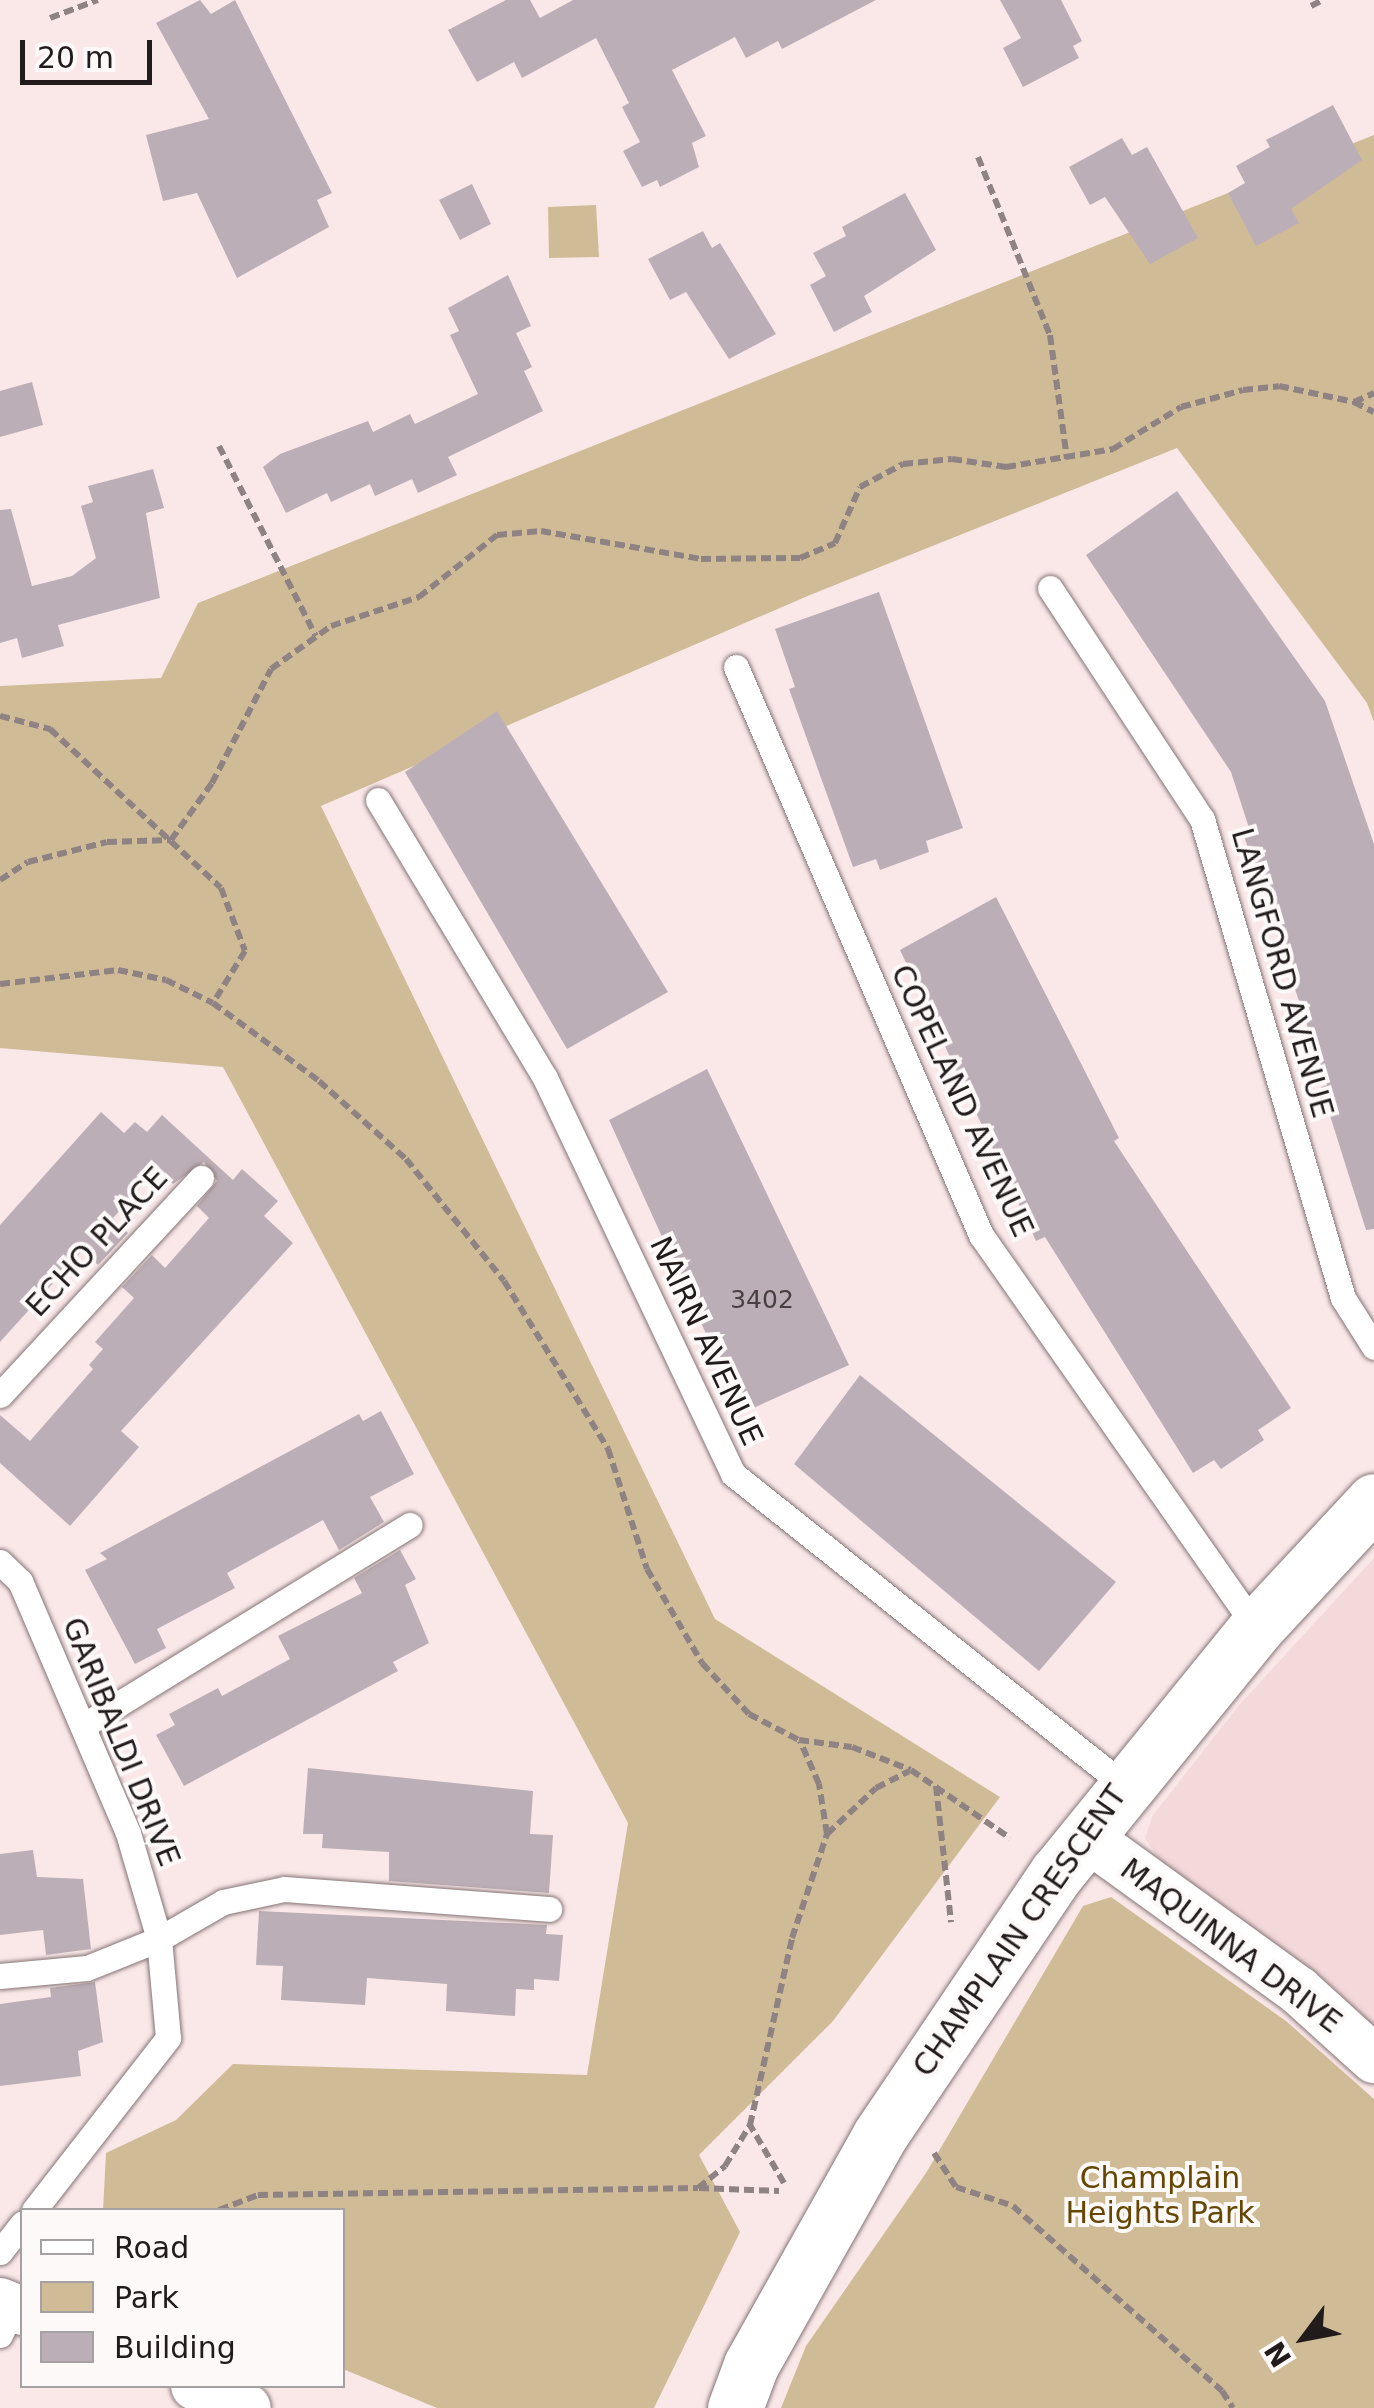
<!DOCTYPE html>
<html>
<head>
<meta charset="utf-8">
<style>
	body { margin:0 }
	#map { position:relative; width:1374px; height:2408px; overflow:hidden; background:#fae8e9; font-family:"DejaVu Sans",sans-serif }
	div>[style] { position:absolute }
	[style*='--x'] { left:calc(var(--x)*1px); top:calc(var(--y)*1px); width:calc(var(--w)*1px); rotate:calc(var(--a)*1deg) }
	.built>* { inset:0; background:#f4d9da }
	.green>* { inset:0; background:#d0bb97 }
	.building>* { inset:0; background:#bcaeb6 }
	.path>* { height:6px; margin-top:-3px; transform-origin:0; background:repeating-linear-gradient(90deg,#8e8283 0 10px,transparent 0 15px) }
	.roads { filter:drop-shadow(0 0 2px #847475) drop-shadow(0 0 2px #847475) }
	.service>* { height:25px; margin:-12.5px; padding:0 12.5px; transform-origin:12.5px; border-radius:12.5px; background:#fff }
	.minor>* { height:48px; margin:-24px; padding:0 24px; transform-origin:24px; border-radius:24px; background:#fff }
	.tertiary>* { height:55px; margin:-27.5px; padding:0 27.5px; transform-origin:27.5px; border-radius:27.5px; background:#fff }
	span { translate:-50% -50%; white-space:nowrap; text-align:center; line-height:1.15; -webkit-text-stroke:8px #fdf9f9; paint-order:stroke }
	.number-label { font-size:25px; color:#484042 }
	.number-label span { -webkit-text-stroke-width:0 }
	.street-label { font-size:30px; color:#221b1c }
	.park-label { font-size:30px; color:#654702 }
	.legend { position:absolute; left:20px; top:2208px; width:325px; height:180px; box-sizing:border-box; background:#fdf9f9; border:2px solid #a5a0a1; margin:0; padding:12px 18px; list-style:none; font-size:30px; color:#221b1c }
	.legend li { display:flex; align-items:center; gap:20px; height:50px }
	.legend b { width:50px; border:2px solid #a5a0a1 }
	.north { position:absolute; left:1254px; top:2288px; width:100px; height:100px; -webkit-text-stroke:8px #fdf9f9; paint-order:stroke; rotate:238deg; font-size:28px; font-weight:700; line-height:40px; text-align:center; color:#221b1c }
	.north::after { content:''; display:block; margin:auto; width:35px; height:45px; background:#221b1c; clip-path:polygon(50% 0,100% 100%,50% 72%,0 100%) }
	.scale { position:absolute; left:20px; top:40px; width:132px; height:45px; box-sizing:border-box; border:5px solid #221b1c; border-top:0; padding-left:12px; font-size:30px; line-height:35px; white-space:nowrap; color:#221b1c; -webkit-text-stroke:8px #fdf9f9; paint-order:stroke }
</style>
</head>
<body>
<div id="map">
	<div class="built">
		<div style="clip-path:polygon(1374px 1558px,1374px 2029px,1161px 1863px,1145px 1838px,1153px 1815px,1240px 1704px)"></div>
	</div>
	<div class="green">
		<div style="clip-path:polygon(1374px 135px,1374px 722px,1367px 703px,1177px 448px,810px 595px,321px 806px,715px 1619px,1000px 1797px,833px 2021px,699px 2155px,740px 2232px,654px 2408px,437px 2408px,343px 2369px,342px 2210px,103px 2210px,106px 2153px,176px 2120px,233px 2064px,587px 2075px,628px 1823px,223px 1067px,0 1048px,0 686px,161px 678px,198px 603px)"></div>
		<div style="clip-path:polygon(596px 205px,599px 257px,549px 258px,548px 207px)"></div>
		<div style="clip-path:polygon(1111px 1897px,1286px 2021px,1374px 2099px,1374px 2408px,781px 2408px,806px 2346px,926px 2173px,1083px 1906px)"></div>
	</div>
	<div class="building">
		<div style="clip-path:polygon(200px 0,211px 14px,235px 0,332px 193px,317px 200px,329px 227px,237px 278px,197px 193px,163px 201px,146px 135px,209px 119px,156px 23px)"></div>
		<div style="clip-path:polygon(506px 0,530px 0,540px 18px,573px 0,876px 0,782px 49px,778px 41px,746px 58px,735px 37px,672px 70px,706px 136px,692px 143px,699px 167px,660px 187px,657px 180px,642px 187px,623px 151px,640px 142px,622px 107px,629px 103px,596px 38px,522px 78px,514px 62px,477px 82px,448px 30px)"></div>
		<div style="clip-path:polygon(1000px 0,1061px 0,1082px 41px,1073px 46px,1079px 58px,1023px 87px,1003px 48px,1021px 38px)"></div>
		<div style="clip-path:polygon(1333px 105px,1362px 160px,1291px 209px,1299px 223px,1256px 246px,1228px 193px,1245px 183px,1236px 166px,1270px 147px,1266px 140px)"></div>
		<div style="clip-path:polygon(1122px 138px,1132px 155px,1147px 147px,1198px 238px,1150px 264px,1105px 197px,1090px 205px,1069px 167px)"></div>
		<div style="clip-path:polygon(472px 184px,491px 224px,460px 240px,439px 200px)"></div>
		<div style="clip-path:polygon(905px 193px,936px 250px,864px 296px,872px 312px,834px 332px,810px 285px,826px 276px,813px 253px,846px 236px,842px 227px)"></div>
		<div style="clip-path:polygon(703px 231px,712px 248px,720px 243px,776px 334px,729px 359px,686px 292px,670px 300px,648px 259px)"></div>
		<div style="clip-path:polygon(508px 275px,531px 326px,516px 333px,532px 367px,524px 371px,543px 411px,448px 457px,457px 475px,418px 493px,412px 479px,375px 496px,370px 484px,331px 502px,327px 493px,286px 513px,263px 467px,280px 454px,368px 421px,373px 432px,410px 414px,415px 424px,478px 394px,450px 335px,459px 331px,448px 308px)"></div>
		<div style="clip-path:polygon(32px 382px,43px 425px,0 437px,0 391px)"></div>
		<div style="clip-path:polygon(153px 469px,164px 508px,146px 513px,160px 598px,58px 625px,64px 646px,22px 658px,17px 638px,0 643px,0 510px,11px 509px,32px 586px,72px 576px,96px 558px,81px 506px,93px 502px,88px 486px)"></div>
		<div style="clip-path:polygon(1177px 491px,1325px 701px,1374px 844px,1374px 1229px,1366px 1230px,1321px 1087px,1327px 1085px,1242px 830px,1249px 828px,1231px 772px,1086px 555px)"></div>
		<div style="clip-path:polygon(879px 592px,963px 828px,926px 841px,929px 852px,880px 870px,876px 859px,853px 867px,789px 689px,795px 687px,775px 629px)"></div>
		<div style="clip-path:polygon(497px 711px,668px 992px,567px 1049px,405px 772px)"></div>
		<div style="clip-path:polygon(996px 897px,1119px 1138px,1114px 1141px,1291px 1408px,1258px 1430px,1264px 1440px,1221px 1469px,1214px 1460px,1193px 1473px,1045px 1237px,1036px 1241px,900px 950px)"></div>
		<div style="clip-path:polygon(707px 1069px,849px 1365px,742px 1413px,609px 1120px)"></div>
		<div style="clip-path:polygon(101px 1112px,124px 1133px,135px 1122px,147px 1132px,162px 1115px,233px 1180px,242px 1169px,278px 1201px,264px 1216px,293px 1243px,121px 1431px,139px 1447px,70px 1526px,0 1463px,0 1415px,30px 1441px,93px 1369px,89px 1365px,103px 1349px,95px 1342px,134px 1298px,122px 1287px,152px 1255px,165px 1268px,209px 1218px,197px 1206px,217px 1181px,204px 1162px,173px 1184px,157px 1169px,113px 1218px,128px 1233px,98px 1265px,83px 1250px,0 1342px,0 1225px)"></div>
		<div style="clip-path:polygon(860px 1375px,1116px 1582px,1039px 1671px,794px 1464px)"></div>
		<div style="clip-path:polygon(381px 1411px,414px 1474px,370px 1497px,384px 1522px,339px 1550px,323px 1520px,227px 1573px,235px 1588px,157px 1629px,166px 1648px,135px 1664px,85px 1570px,107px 1559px,100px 1553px,359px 1414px,363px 1421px)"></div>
		<div style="clip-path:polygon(400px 1550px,416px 1579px,405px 1585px,429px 1643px,393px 1662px,398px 1671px,184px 1786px,156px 1735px,175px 1725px,169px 1714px,218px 1688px,222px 1696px,290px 1659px,278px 1636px,362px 1593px,354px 1578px)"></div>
		<div style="clip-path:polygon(308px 1768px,533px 1791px,530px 1834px,553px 1835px,549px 1893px,389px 1881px,389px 1852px,322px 1848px,323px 1834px,303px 1834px)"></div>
		<div style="clip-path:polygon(33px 1850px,37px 1877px,83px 1879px,91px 1949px,46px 1955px,43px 1930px,0 1935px,0 1854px)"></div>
		<div style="clip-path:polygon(259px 1911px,547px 1925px,546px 1934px,563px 1935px,559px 1981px,534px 1979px,534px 1990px,516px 1989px,515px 2016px,446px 2011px,447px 1984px,367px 1978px,365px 2005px,281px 2000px,283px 1966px,256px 1965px)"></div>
		<div style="clip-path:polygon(95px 1982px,103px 2042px,78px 2051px,81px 2076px,0 2086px,0 2004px,51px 1997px,50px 1988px)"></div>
	</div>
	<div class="path">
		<div style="--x:1311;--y:6;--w:13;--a:-27"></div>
		<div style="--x:50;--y:18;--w:51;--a:-20.6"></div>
		<div style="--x:978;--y:157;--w:192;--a:68"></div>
		<div style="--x:1050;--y:335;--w:125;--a:82.2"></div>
		<div style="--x:1354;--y:402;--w:22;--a:27"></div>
		<div style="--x:219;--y:446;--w:213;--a:63"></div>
		<div style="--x:0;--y:716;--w:52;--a:14.6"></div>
		<div style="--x:50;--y:729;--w:233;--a:42.9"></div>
		<div style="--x:221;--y:888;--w:67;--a:69.1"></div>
		<div style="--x:245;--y:951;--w:61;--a:121.6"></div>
		<div style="--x:0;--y:880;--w:33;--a:-33"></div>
		<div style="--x:28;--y:862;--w:81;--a:-14.2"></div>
		<div style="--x:107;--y:842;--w:64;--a:-1.8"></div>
		<div style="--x:171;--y:840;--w:70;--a:-54.3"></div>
		<div style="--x:212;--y:783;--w:128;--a:-62.6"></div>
		<div style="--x:271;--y:669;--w:74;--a:-35.6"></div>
		<div style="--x:331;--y:626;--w:93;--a:-18.2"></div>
		<div style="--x:419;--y:597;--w:100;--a:-38.5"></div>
		<div style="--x:497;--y:535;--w:44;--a:-5.2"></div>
		<div style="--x:541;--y:531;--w:162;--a:9.9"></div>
		<div style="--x:701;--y:559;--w:99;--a:-0.6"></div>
		<div style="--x:800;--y:558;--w:38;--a:-23"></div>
		<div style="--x:835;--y:543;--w:61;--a:-65.9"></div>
		<div style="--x:860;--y:487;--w:49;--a:-28.1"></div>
		<div style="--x:903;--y:464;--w:49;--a:-5.8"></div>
		<div style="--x:952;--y:459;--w:55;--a:8.4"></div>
		<div style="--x:1006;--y:467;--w:109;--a:-9.5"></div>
		<div style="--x:1113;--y:449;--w:80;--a:-31.7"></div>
		<div style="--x:1181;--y:407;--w:64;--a:-15.3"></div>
		<div style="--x:1243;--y:390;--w:36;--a:-6"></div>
		<div style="--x:1279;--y:386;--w:77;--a:12"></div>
		<div style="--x:1354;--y:402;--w:22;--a:-24"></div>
		<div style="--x:0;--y:984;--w:119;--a:-6.8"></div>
		<div style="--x:118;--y:970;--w:49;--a:11.8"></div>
		<div style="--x:166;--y:980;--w:52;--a:26.1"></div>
		<div style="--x:213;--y:1003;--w:132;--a:36.3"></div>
		<div style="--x:319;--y:1081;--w:117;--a:41.9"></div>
		<div style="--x:406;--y:1159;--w:156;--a:51.2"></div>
		<div style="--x:504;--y:1281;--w:198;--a:58.2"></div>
		<div style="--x:608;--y:1449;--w:126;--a:72"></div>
		<div style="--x:647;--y:1569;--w:109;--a:59.7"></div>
		<div style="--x:702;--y:1663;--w:69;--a:47.3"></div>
		<div style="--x:749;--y:1714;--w:56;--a:27.5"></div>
		<div style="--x:799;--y:1740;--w:53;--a:7.5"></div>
		<div style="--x:852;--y:1747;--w:63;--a:21.3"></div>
		<div style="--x:911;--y:1770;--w:120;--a:34.5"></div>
		<div style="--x:936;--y:1786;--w:137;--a:83.7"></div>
		<div style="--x:827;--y:1834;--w:67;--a:-43.2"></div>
		<div style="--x:876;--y:1788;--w:37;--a:-27"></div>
		<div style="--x:934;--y:2153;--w:40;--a:57.1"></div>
		<div style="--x:956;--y:2187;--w:60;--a:18.4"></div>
		<div style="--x:1013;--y:2206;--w:279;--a:41.5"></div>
		<div style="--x:1222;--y:2391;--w:20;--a:57"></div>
		<div style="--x:784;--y:2183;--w:67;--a:-120.4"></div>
		<div style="--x:750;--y:2125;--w:192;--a:-77.3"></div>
		<div style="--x:792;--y:1938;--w:110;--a:-71.4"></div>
		<div style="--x:827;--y:1834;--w:51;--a:-99.1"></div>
		<div style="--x:819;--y:1784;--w:47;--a:-113.8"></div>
		<div style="--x:699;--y:2188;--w:80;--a:2.1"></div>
		<div style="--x:219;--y:2210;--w:42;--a:-21"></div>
		<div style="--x:258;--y:2195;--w:440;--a:-0.9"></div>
		<div style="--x:698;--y:2188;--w:35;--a:-39"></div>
		<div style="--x:725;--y:2166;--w:48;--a:-58.6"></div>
	</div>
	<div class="roads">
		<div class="service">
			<div style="--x:1050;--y:588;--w:277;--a:56.7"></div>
			<div style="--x:1202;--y:819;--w:499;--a:73.6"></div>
			<div style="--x:1343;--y:1298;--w:58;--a:57.7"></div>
			<div style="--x:736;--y:667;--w:619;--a:66.67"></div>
			<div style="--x:981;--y:1235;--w:480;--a:55"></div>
			<div style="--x:378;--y:800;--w:324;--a:59"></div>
			<div style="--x:545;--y:1078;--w:438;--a:64.6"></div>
			<div style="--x:733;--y:1474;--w:498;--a:38.5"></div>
			<div style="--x:0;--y:1395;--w:296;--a:-47.2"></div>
			<div style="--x:0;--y:1562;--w:28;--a:44"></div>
			<div style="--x:20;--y:1581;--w:274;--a:66.8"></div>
			<div style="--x:128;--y:1833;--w:110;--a:73.7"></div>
			<div style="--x:159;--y:1939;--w:99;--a:84.8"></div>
			<div style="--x:168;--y:2038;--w:218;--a:127.9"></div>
			<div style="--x:86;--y:1724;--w:380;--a:-31.6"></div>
			<div style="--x:0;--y:1976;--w:87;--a:-5.3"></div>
			<div style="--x:87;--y:1968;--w:78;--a:-21.9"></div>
			<div style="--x:159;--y:1939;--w:74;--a:-30"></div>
			<div style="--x:223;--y:1902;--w:62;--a:-12"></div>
			<div style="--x:284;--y:1889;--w:266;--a:4.3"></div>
			<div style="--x:0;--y:2252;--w:36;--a:-52"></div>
			<div style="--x:0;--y:2335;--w:31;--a:-65"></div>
		</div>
		<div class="minor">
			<div style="--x:1085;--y:1836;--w:263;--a:35.9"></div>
			<div style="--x:1298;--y:1990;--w:103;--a:42.2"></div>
			<div style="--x:0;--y:2302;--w:24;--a:22"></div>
			<div style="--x:195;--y:2386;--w:56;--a:22.9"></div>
		</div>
		<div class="tertiary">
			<div style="--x:735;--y:2408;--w:46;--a:-69.6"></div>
			<div style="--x:751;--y:2365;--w:264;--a:-60.7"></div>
			<div style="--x:880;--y:2135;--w:316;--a:-56"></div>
			<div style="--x:1057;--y:1873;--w:316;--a:-50.9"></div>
			<div style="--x:1256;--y:1628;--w:173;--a:-47.1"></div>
		</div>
	</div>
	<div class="number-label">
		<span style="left:762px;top:1300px">3402</span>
	</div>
	<div class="street-label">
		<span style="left:1282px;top:973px;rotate:74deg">LANGFORD AVENUE</span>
		<span style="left:962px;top:1101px;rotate:65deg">COPELAND AVENUE</span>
		<span style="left:97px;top:1242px;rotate:-47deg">ECHO PLACE</span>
		<span style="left:706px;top:1341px;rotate:65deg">NAIRN AVENUE</span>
		<span style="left:121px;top:1742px;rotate:68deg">GARIBALDI DRIVE</span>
		<span style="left:1020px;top:1931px;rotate:-55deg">CHAMPLAIN CRESCENT</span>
		<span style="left:1231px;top:1946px;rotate:37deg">MAQUINNA DRIVE</span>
	</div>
	<div class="park-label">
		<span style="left:1160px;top:2195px">Champlain<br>Heights Park</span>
	</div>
	<ul class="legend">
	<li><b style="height:12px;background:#fff"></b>Road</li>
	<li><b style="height:28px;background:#d0bb97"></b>Park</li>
	<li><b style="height:28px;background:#bcaeb6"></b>Building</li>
	</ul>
	<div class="north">N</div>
	<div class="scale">20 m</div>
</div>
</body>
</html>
